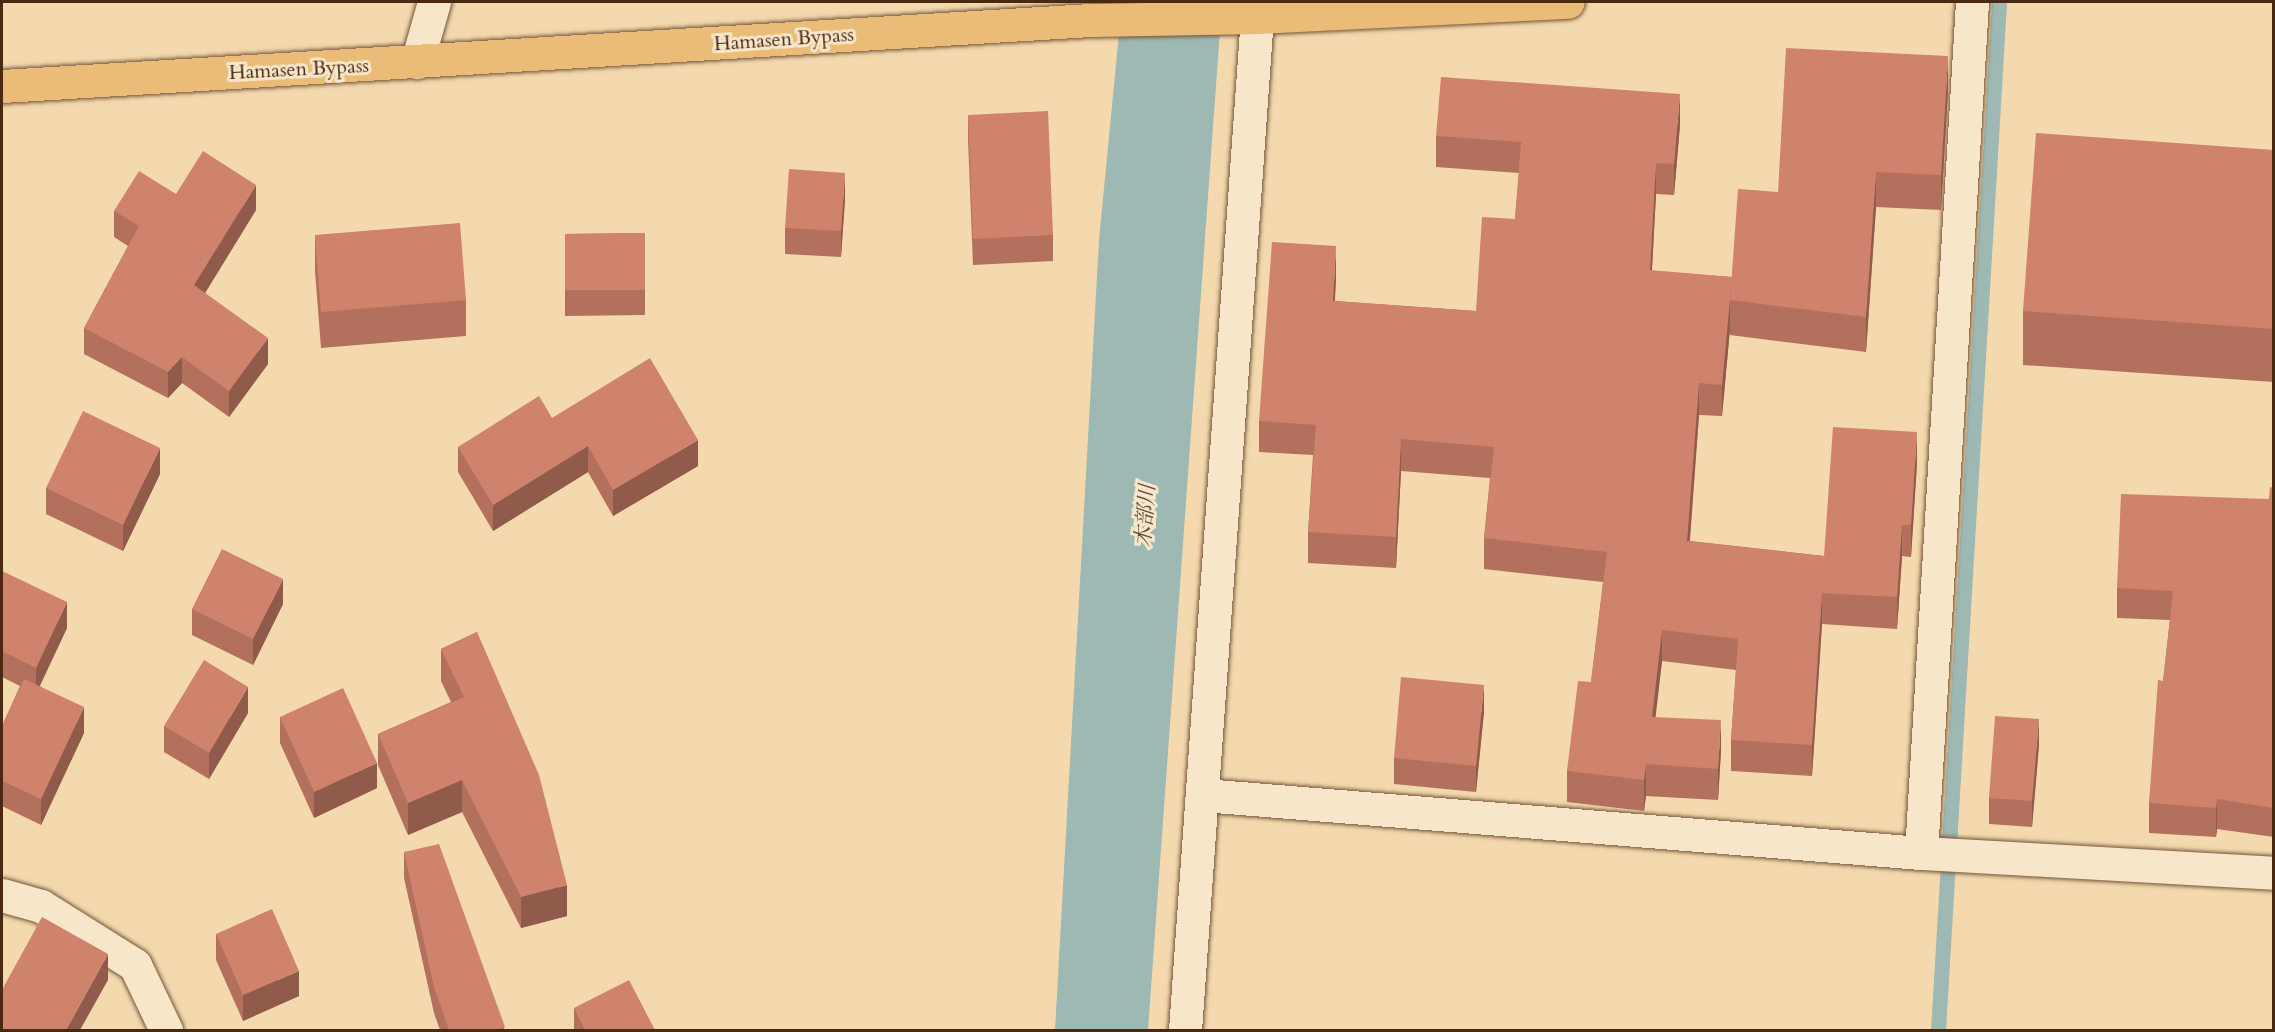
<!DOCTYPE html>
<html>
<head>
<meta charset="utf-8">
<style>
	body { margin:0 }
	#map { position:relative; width:2275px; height:1032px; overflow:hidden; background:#f5d9ae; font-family:Cardo,"Noto Serif JP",serif }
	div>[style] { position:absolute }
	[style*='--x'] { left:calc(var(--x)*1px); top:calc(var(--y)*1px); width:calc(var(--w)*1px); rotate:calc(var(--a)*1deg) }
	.water>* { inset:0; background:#9eb9b3 }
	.stream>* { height:15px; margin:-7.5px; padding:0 7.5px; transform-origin:7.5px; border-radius:7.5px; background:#9eb9b3 }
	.roads { filter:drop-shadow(0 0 2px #745539) drop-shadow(0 0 2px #745539) }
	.minor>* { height:33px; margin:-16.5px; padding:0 16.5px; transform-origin:16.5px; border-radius:16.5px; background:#f8e6ca }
	.highway>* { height:33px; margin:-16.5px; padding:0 16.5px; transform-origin:16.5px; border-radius:16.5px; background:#eabc77 }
	.wall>* { inset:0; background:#b2705d }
	.shaded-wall>* { inset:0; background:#915b4c }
	.building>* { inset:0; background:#cf826c }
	span { translate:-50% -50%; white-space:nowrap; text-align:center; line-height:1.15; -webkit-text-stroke:6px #f8e6ca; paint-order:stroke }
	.street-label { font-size:20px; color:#492912 }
	.water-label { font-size:21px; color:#5e4d3a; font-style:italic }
	.frame { position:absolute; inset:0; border:3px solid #492912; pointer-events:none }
</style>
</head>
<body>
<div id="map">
	<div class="water">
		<div style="clip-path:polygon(1122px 2px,1222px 2px,1148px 1030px,1055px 1030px,1099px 240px)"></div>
	</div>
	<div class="stream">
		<div style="--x:1938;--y:1030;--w:1030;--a:-86.6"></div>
	</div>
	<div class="roads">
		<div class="minor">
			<div style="--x:417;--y:62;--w:62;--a:-74.2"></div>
			<div style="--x:1203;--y:795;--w:720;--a:4.62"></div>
			<div style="--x:1921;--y:853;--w:354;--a:3.2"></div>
			<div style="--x:1921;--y:853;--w:853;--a:-86.57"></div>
			<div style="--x:2;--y:895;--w:41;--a:15.8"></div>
			<div style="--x:41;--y:906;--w:111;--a:32.1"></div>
			<div style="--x:135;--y:965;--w:72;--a:64.5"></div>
			<div style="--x:1185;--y:1030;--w:1031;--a:-85.94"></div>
		</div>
		<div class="highway">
			<div style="--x:2;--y:86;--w:1092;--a:-3.47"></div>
			<div style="--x:1092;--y:20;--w:165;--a:-1"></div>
			<div style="--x:1257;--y:17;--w:311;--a:-2.8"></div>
		</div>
	</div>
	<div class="wall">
		<div style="clip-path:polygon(1948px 91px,1941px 210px,1876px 207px,1866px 352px,1730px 335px,1730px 329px,1722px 416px,1699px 415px,1690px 541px,1824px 556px,1917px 463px,1911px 557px,1902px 556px,1897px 629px,1822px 624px,1812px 776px,1731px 771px,1731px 740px,1736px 670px,1662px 661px,1655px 717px,1721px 751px,1718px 800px,1646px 796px,1644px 811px,1567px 802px,1567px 771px,1591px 682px,1603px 582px,1484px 569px,1484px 538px,1490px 478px,1401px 471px,1396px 568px,1308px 563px,1308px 532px,1313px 455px,1259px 452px,1259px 421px,1336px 277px,1335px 301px,1476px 311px,1515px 219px,1519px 173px,1436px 167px,1436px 136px,1680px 125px,1674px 195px,1656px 194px,1652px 271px,1732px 277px,1778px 192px)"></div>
		<div style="clip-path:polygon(968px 115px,1053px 235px,1053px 261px,973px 265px,968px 140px)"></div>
		<div style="clip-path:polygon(2274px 150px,2274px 382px,2023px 365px,2023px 311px)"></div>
		<div style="clip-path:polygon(176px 194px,256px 210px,205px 293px,268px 364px,229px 417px,182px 383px,168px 398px,84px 354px,84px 328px,128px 246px,114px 237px,114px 211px)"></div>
		<div style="clip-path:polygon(845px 199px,841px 257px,785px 254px,785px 228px)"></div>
		<div style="clip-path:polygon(645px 233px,645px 315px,565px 316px,565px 234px)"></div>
		<div style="clip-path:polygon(315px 235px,466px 300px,466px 336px,321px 348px,315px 271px)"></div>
		<div style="clip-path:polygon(552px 418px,698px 466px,613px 516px,588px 472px,493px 531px,458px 472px,458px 447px)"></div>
		<div style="clip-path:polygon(160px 474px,123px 551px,46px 514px,46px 488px)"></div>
		<div style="clip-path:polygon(2274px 488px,2274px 837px,2217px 829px,2216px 837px,2149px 833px,2149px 803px,2170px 620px,2117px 618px,2117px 588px,2269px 499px)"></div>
		<div style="clip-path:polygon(2px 571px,67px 628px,40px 686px,84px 733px,41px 825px,2px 806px,2px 726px,20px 686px,2px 677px)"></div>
		<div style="clip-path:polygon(283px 604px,253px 665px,192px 635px,192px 609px)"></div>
		<div style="clip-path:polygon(477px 632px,567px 916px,521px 928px,462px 812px,408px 835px,378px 765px,378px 734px,451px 702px,441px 681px,441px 649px)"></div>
		<div style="clip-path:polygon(1484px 711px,1476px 792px,1394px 784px,1394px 758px)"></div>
		<div style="clip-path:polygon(248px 713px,209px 779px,164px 752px,164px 726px)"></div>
		<div style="clip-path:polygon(280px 717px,377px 788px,314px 818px,280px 743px)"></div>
		<div style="clip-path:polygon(2039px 745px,2032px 827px,1989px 824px,1989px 798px)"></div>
		<div style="clip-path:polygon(404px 852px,505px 1030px,440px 1030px,434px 1013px,404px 878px)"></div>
		<div style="clip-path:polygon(216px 934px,299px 996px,243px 1021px,216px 960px)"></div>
		<div style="clip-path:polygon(574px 1008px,655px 1030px,574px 1030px)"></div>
	</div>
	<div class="shaded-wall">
		<div style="clip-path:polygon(1948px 56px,1948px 91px,1941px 210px,1941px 175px)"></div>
		<div style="clip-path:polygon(1680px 94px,1680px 125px,1674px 195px,1674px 164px)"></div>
		<div style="clip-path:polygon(1656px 163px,1656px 194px,1650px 302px,1650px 270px)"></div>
		<div style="clip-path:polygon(1876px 172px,1876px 207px,1866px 352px,1866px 317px)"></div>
		<div style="clip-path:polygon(845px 173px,845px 199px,841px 257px,841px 231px)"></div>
		<div style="clip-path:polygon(256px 185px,256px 210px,194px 311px,194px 285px)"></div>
		<div style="clip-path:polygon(1336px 246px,1336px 277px,1333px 332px,1333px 301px)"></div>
		<div style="clip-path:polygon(1732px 277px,1730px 300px,1730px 329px,1722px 416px,1722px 385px)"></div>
		<div style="clip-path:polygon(268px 338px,268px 364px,229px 417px,229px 391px)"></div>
		<div style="clip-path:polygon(182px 357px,182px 383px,168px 398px,168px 372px)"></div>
		<div style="clip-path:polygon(1699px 383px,1699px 415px,1687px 572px,1687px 541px)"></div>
		<div style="clip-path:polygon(1917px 432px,1917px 463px,1911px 557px,1911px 525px)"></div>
		<div style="clip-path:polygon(1401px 439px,1401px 471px,1396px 568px,1396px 537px)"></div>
		<div style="clip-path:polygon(698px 440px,698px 466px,613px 516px,613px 490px)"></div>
		<div style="clip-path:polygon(588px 446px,588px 472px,493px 531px,493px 505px)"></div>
		<div style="clip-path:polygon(160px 448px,160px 474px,123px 551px,123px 525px)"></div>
		<div style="clip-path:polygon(1902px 525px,1902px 556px,1897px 629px,1897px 597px)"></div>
		<div style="clip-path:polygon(283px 579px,283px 604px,253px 665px,253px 639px)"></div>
		<div style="clip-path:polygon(1822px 593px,1822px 624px,1812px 776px,1812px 745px)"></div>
		<div style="clip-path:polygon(67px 602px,67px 628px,36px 693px,36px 668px)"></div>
		<div style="clip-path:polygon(1662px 630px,1662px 661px,1652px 748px,1652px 717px)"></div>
		<div style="clip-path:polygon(1484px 685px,1484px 711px,1476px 792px,1476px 766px)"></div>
		<div style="clip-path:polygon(248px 687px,248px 713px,209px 779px,209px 753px)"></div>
		<div style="clip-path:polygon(84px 707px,84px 733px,41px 825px,41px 799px)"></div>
		<div style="clip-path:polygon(2039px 719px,2039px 745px,2032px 827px,2032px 801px)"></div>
		<div style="clip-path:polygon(1721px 720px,1721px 751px,1718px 800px,1718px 769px)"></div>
		<div style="clip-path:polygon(377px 763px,377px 788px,314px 818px,314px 792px)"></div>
		<div style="clip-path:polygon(1646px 764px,1646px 796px,1644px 811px,1644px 780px)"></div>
		<div style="clip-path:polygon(462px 780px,462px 812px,408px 835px,408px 803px)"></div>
		<div style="clip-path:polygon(2217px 799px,2217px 829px,2216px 837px,2216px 808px)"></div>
		<div style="clip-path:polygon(567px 885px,567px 916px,521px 928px,521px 897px)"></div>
		<div style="clip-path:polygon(108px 954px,108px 980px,80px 1030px,66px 1030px)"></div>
		<div style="clip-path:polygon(299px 971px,299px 996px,243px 1021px,243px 995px)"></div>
	</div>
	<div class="building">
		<div style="clip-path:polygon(1786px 48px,1948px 56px,1941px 175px,1876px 172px,1866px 317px,1730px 300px,1738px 189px,1778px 192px)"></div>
		<div style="clip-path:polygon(1441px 77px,1680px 94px,1674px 164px,1656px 163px,1650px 270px,1732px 277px,1722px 385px,1699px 383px,1687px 541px,1824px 556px,1833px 427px,1917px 432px,1911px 525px,1902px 525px,1897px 597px,1822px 593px,1812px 745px,1731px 740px,1738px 639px,1662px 630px,1652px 717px,1721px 720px,1718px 769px,1646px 764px,1644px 780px,1567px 771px,1578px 681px,1591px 682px,1607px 552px,1484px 538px,1494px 447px,1401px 439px,1396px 537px,1308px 532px,1316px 425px,1259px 421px,1272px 242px,1336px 246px,1333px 301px,1476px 311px,1482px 217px,1515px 219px,1521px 142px,1436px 136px)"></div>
		<div style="clip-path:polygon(1048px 111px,1053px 235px,973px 239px,968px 115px)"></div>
		<div style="clip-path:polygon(2036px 133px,2274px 150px,2274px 329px,2023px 311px)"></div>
		<div style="clip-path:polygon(203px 151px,256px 185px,194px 285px,268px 338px,229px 391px,182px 357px,168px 372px,84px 328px,139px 226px,114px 211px,139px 171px,176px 194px)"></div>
		<div style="clip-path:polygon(789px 169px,845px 173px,841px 231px,785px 228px)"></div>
		<div style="clip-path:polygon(460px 223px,466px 300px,321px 312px,315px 235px)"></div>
		<div style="clip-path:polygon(645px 233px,645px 290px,565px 290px,565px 234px)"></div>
		<div style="clip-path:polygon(650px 358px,698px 440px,613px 490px,588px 446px,493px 505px,458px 447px,539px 396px,552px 418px)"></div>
		<div style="clip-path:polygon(83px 411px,160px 448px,123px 525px,46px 488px)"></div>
		<div style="clip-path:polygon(2270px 487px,2274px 488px,2274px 808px,2217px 799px,2216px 808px,2149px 803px,2158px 680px,2163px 681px,2173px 591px,2117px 588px,2121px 494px,2269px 499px)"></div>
		<div style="clip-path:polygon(222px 549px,283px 579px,253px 639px,192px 609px)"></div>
		<div style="clip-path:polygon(2px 571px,67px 602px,36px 668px,2px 651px)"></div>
		<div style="clip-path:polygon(477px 632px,539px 775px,567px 885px,521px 897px,462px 780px,408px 803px,378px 734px,464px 697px,441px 649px)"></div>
		<div style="clip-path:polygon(204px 660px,248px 687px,209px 753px,164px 726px)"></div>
		<div style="clip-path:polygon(1401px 677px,1484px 685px,1476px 766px,1394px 758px)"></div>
		<div style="clip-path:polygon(24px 679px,84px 707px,41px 799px,2px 781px,2px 726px)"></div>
		<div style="clip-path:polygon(343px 688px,377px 763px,314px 792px,280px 717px)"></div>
		<div style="clip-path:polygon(1995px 716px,2039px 719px,2032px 801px,1989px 798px)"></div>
		<div style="clip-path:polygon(439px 844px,505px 1027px,496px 1030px,449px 1030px,434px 987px,404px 852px)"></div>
		<div style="clip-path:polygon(272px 909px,299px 971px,243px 995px,216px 934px)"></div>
		<div style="clip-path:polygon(42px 917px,108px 954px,66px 1030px,2px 1030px,2px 990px)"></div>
		<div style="clip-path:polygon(629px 980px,655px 1030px,585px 1030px,574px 1008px)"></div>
	</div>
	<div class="street-label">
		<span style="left:784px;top:39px;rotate:-4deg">Hamasen Bypass</span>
		<span style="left:299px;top:69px;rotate:-3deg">Hamasen Bypass</span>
	</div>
	<div class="water-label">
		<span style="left:1146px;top:516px;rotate:-86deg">木部川</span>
	</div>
	<div class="frame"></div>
</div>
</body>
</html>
